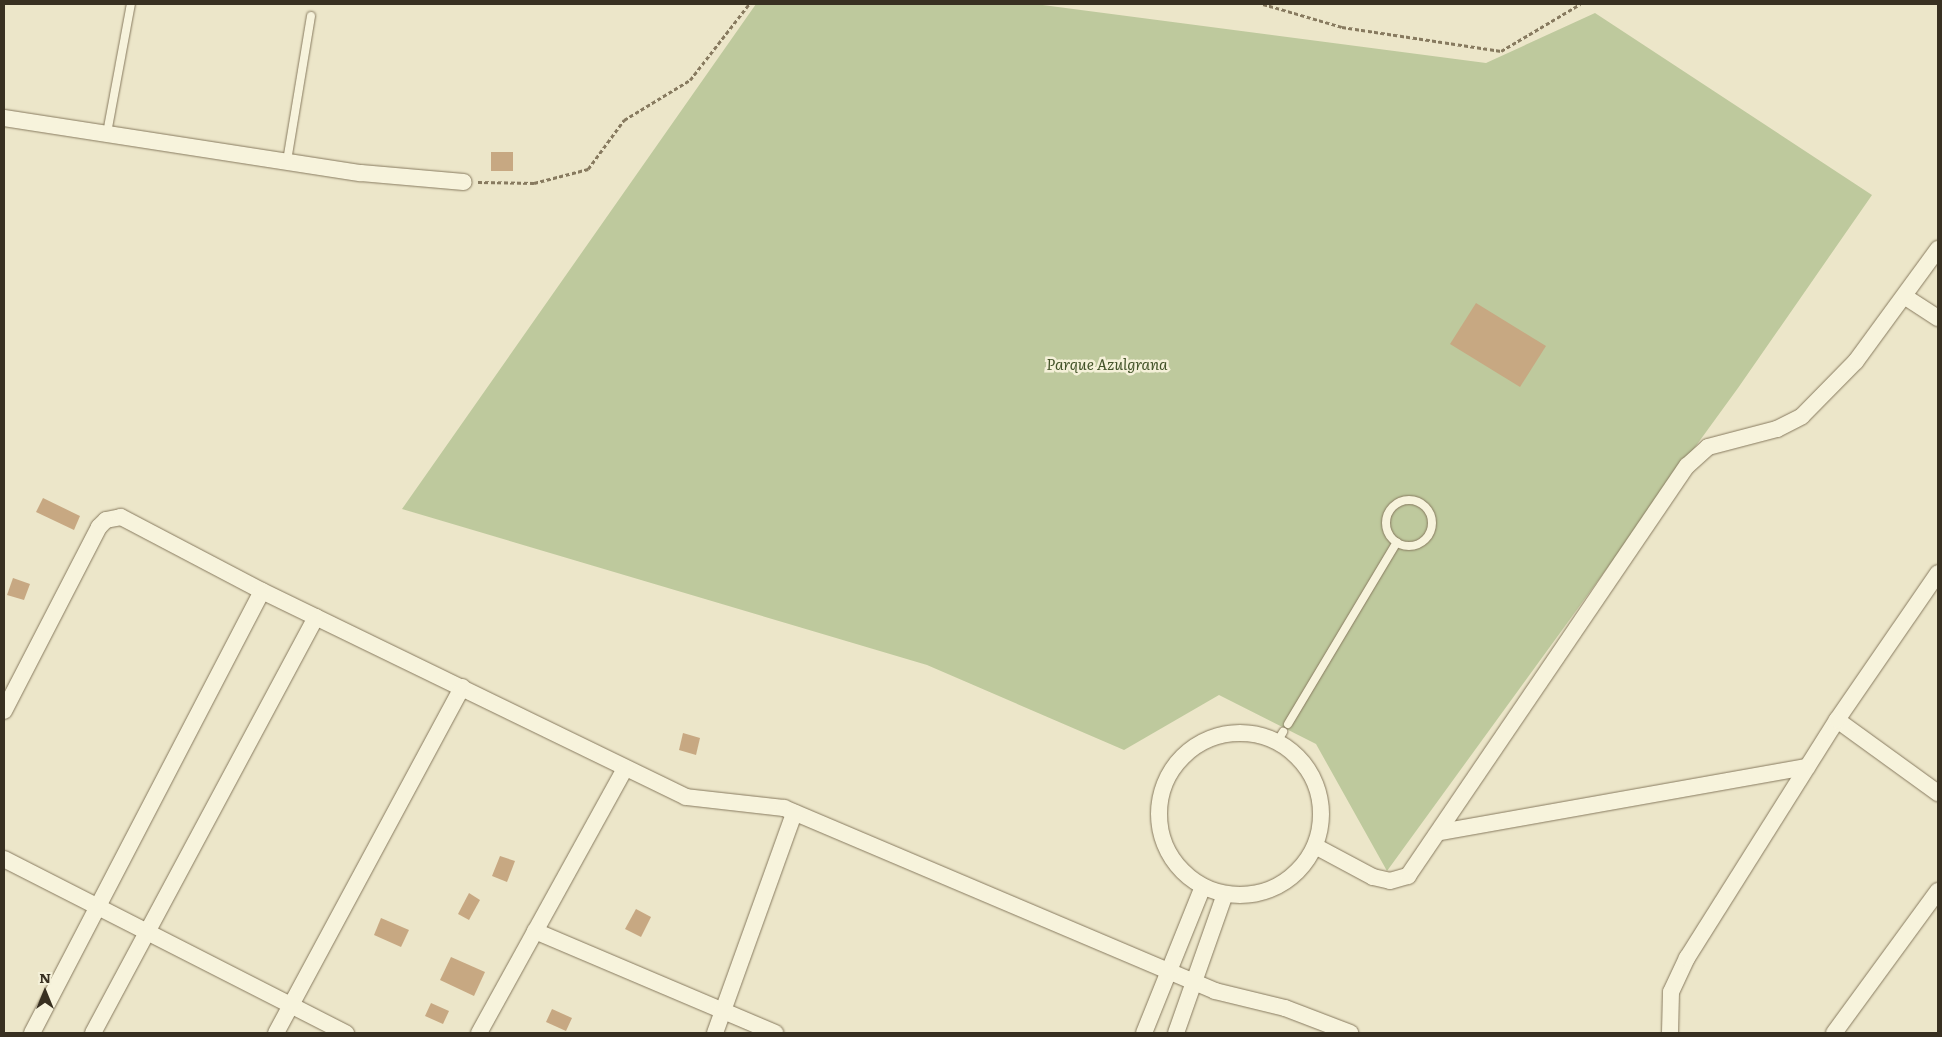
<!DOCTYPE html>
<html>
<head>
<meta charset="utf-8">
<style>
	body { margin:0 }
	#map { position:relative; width:1942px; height:1037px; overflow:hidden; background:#ece6c9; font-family:Literata,serif }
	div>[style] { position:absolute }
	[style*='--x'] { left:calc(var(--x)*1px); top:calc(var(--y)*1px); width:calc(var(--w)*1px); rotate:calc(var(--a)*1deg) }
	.green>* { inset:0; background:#bec99d }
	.building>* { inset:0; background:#c7a882 }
	.path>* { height:2.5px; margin-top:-1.25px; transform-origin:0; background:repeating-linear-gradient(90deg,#877a5f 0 4px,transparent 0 6.5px) }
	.roads { filter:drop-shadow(0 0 1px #877a5f) drop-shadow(0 0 1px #877a5f) }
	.service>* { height:8px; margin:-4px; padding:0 4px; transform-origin:4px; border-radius:4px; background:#f7f3dc }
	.service>.ring { margin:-4px; padding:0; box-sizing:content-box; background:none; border:8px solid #f7f3dc; border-radius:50% }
	.minor>* { height:16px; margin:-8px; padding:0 8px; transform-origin:8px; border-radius:8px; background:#f7f3dc }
	.minor>.ring { margin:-8px; padding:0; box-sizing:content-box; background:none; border:16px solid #f7f3dc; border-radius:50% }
	span { translate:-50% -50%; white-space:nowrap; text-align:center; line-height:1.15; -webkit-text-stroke:5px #f4f0d8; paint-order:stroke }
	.park-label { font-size:15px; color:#435329; font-style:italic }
	.frame { position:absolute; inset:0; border:5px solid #383021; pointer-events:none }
	.north { position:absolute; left:20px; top:967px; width:50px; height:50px; -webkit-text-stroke:4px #f4f0d8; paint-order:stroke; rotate:0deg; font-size:14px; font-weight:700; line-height:20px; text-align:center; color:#383021 }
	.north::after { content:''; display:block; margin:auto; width:18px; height:22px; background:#383021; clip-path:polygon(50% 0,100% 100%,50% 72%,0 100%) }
</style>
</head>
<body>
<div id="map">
	<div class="green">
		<div style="clip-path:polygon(756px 4px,1035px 4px,1486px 63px,1595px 13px,1872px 195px,1738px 388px,1387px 871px,1316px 744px,1219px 695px,1124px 750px,927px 665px,402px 509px)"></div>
	</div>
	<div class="building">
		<div style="clip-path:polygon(491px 152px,513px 152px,513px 171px,491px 171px)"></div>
		<div style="clip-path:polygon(1476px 303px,1546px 346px,1520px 387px,1450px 344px)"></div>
		<div style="clip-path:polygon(43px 498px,80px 516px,74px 530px,36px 512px)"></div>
		<div style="clip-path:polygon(13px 578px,30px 584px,24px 600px,7px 595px)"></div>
		<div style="clip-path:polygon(683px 733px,700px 738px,696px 755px,679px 750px)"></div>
		<div style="clip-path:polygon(500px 856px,515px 861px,507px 882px,492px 876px)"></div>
		<div style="clip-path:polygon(469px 893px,480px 900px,469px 920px,458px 914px)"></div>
		<div style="clip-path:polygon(636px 909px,651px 917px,641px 937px,625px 929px)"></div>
		<div style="clip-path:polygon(381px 918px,409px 930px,401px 947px,374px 935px)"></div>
		<div style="clip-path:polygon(451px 957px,485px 972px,474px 996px,440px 980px)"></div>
		<div style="clip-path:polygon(431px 1003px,449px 1011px,443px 1024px,425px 1016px)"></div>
		<div style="clip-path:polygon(552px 1009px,572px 1018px,566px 1031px,546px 1022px)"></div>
	</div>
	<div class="path">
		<div style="--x:1263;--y:4;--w:82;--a:16.2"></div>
		<div style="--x:1342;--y:27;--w:161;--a:8.6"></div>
		<div style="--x:1501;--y:51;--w:92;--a:-30.7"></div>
		<div style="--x:478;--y:182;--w:56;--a:1"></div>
		<div style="--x:534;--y:183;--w:56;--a:-14.5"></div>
		<div style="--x:588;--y:169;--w:61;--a:-53.7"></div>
		<div style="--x:624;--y:120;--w:77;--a:-31.2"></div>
		<div style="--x:690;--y:80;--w:96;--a:-52.2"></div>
	</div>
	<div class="roads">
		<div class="service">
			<div style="--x:107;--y:133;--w:131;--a:-79.5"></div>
			<div style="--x:287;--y:161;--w:147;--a:-80.6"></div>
			<div class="ring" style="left:1386px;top:500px;width:38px;height:38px"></div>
			<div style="--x:1288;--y:724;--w:212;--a:-59.1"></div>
			<div style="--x:1277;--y:742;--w:12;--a:-59"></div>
		</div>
		<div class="minor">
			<div style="--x:4;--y:118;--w:361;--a:8.8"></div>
			<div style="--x:361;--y:173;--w:103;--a:5"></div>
			<div style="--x:1907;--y:298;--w:37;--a:33"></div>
			<div style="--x:4;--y:711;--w:207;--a:-62.7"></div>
			<div style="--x:99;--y:527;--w:10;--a:-45"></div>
			<div style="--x:106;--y:520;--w:15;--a:-11"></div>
			<div style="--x:121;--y:517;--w:159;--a:27.7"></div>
			<div style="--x:262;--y:591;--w:471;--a:25.9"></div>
			<div style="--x:686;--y:797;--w:99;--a:6.4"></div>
			<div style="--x:784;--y:808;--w:468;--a:23"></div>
			<div style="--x:1215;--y:991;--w:72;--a:13.7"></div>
			<div style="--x:1285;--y:1008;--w:70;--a:21"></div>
			<div style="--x:1837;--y:720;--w:125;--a:35.9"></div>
			<div class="ring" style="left:1159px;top:733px;width:146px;height:146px"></div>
			<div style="--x:1441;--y:832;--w:372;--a:-10.1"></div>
			<div style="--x:1315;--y:846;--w:66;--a:28.1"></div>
			<div style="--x:1373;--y:877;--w:17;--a:13"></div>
			<div style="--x:1390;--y:881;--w:19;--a:-16"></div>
			<div style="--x:1408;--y:876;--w:496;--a:-55.8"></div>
			<div style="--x:1687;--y:466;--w:28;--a:-42"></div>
			<div style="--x:1708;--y:447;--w:71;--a:-14.6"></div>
			<div style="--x:1777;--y:429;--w:28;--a:-27"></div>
			<div style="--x:1802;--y:416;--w:77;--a:-45.5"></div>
			<div style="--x:1856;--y:361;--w:139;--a:-53.8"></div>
			<div style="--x:4;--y:859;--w:384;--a:27"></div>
			<div style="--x:535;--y:931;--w:261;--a:23"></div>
			<div style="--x:32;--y:1033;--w:498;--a:-62.5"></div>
			<div style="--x:93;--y:1033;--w:472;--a:-61.8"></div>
			<div style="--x:276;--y:1033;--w:393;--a:-61.7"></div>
			<div style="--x:479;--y:1033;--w:302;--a:-61.1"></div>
			<div style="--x:715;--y:1033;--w:234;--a:-70.2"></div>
			<div style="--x:1144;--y:1033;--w:158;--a:-68.1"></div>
			<div style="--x:1176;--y:1033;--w:147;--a:-70.6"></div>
			<div style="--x:1670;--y:1033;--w:41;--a:-88.6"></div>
			<div style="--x:1671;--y:992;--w:38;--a:-65"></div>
			<div style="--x:1687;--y:958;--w:281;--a:-57.8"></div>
			<div style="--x:1837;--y:720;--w:178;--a:-55.5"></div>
			<div style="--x:1834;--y:1033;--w:176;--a:-53.8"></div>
		</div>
	</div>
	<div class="park-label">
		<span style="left:1107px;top:364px">Parque Azulgrana</span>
	</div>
	<div class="frame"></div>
	<div class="north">N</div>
</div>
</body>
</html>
